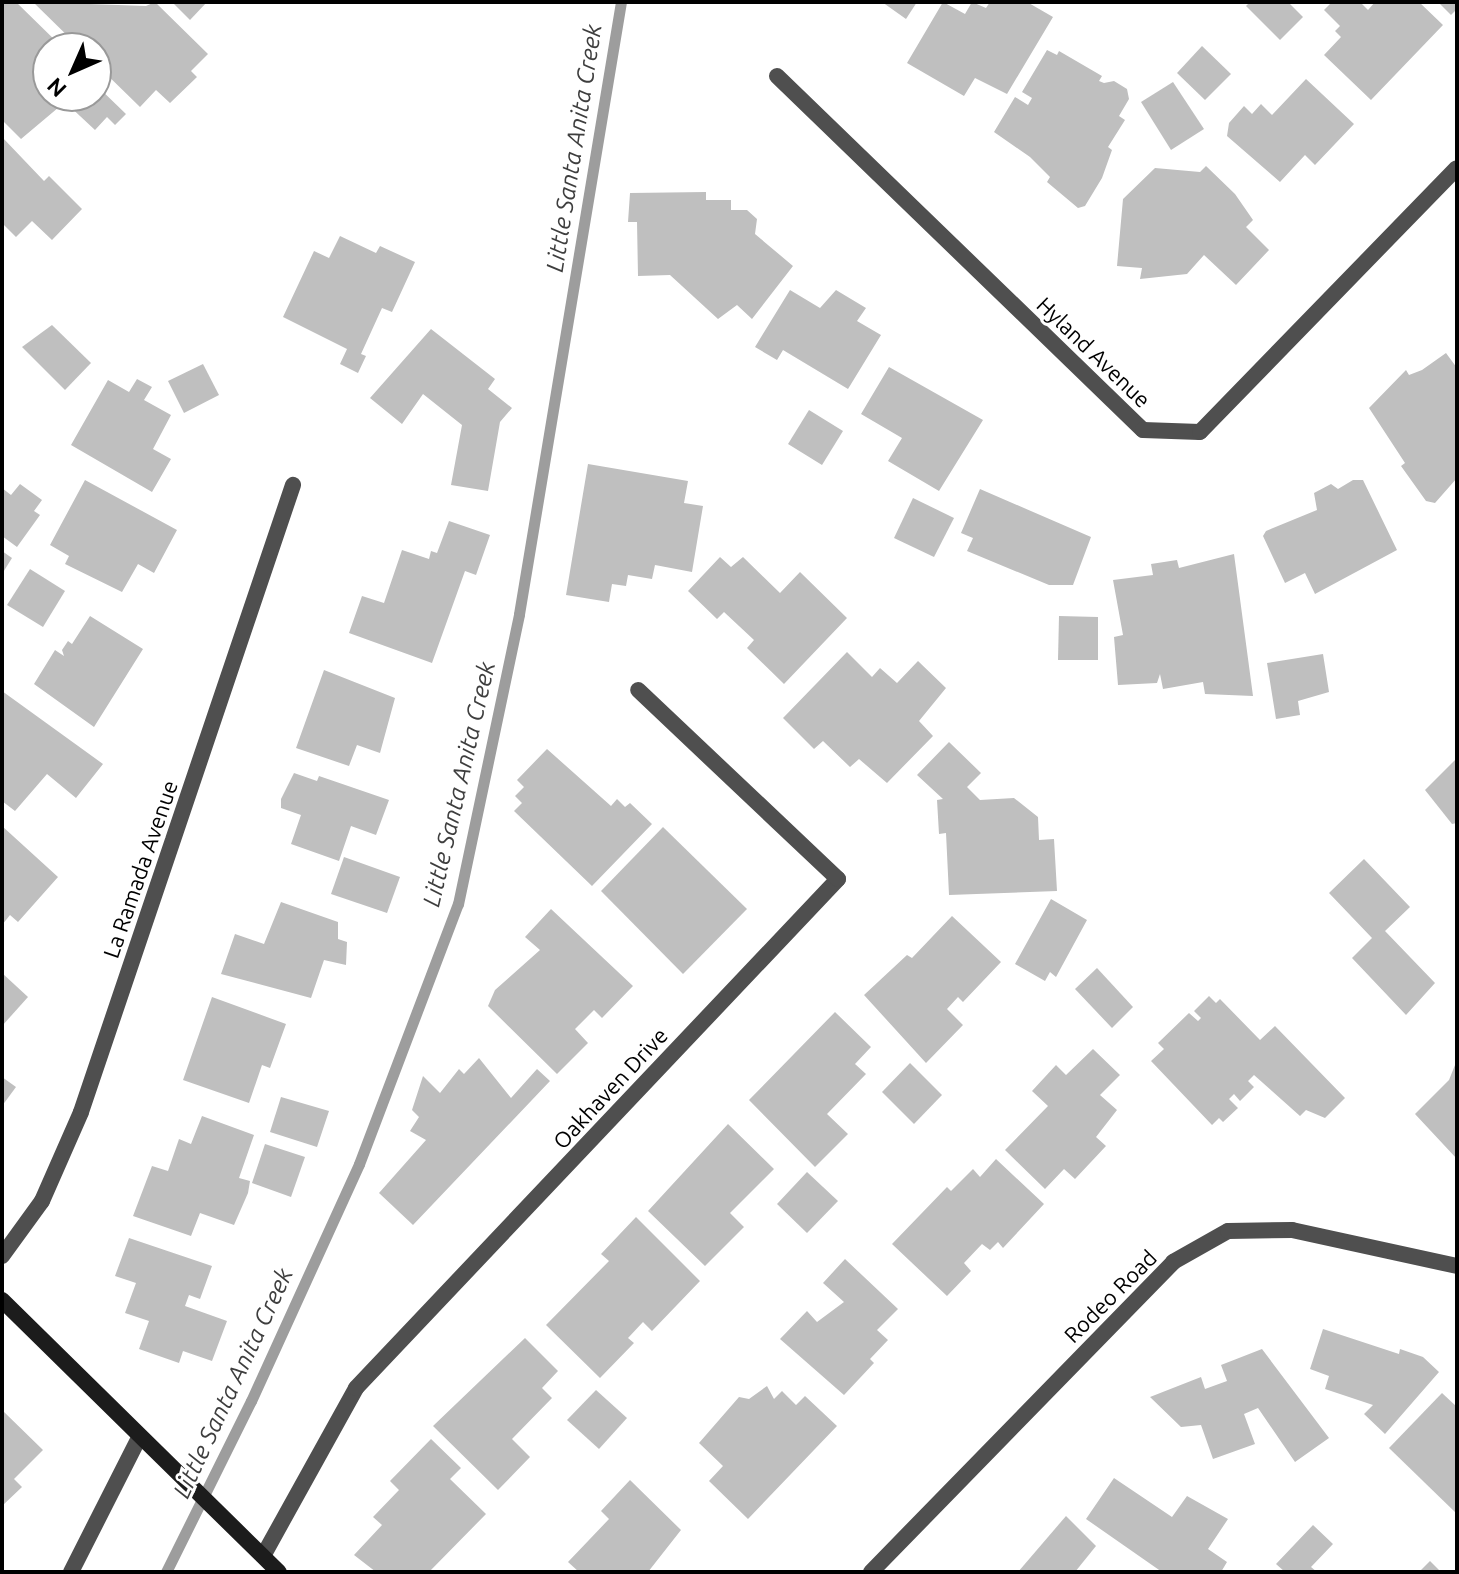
<!DOCTYPE html>
<html>
<head>
<meta charset="utf-8">
<style>
	body { margin:0 }
	#map { position:relative; width:1459px; height:1574px; overflow:hidden; background:#fff; font-family:Ubuntu,sans-serif }
	div>[style] { position:absolute }
	[style*='--x'] { left:calc(var(--x)*1px); top:calc(var(--y)*1px); width:calc(var(--w)*1px); rotate:calc(var(--a)*1deg) }
	.stream>* { height:11px; margin:-5.5px; padding:0 5.5px; transform-origin:5.5px; border-radius:5.5px; background:#9d9d9d }
	.building>* { inset:0; background:#bfbfbf }
	.street>* { height:16px; margin:-8px; padding:0 8px; transform-origin:8px; border-radius:8px; background:#4f4f4f }
	.secondary>* { height:16px; margin:-8px; padding:0 8px; transform-origin:8px; border-radius:8px; background:#1c1c1c }
	span { translate:-50% -50%; white-space:nowrap; text-align:center; line-height:1.15; -webkit-text-stroke:6px #fff; paint-order:stroke }
	.street-label { font-size:22px; color:#000 }
	.water-label { font-size:24px; color:#3e3e3e; font-style:italic }
	.frame { position:absolute; inset:0; border:4px solid #000; pointer-events:none }
	.north { position:absolute; left:32px; top:32px; width:80px; height:80px; box-sizing:border-box; background:#fff; border:2px solid #999; border-radius:50%; rotate:225deg; font-size:22px; font-weight:700; line-height:32px; text-align:center; color:#000 }
	.north::after { content:''; display:block; margin:auto; width:28px; height:36px; background:#000; clip-path:polygon(50% 0,100% 100%,50% 72%,0 100%) }
</style>
</head>
<body>
<div id="map">
	<div class="stream">
		<div style="--x:166;--y:1572;--w:191;--a:-63.6"></div>
		<div style="--x:251;--y:1401;--w:260;--a:-65.5"></div>
		<div style="--x:359;--y:1164;--w:278;--a:-69.2"></div>
		<div style="--x:458;--y:904;--w:296;--a:-78.1"></div>
		<div style="--x:519;--y:614;--w:620;--a:-80.54"></div>
	</div>
	<div class="building">
		<div style="clip-path:polygon(2px 2px,16px 2px,63px 48px,48px 48px,48px 96px,65px 101px,70px 96px,96px 96px,96px 85px,126px 114px,115px 125px,107px 117px,95px 130px,65px 102px,21px 139px,2px 120px)"></div>
		<div style="clip-path:polygon(33px 2px,146px 6px,155px 2px,208px 54px,191px 71px,197px 77px,170px 103px,156px 90px,140px 107px,96px 64px,96px 48px,80px 48px)"></div>
		<div style="clip-path:polygon(172px 2px,207px 2px,190px 20px)"></div>
		<div style="clip-path:polygon(882px 2px,917px 2px,906px 19px)"></div>
		<div style="clip-path:polygon(943px 2px,965px 14px,972px 2px,986px 8px,990px 2px,1027px 2px,1053px 17px,1007px 94px,975px 78px,964px 96px,907px 63px)"></div>
		<div style="clip-path:polygon(1250px 2px,1288px 2px,1303px 17px,1280px 40px,1246px 6px)"></div>
		<div style="clip-path:polygon(1332px 2px,1360px 2px,1368px 10px,1375px 2px,1419px 2px,1443px 25px,1371px 100px,1324px 55px,1341px 37px,1335px 31px,1340px 26px,1324px 10px)"></div>
		<div style="clip-path:polygon(1438px 2px,1457px 2px,1457px 9px,1451px 15px)"></div>
		<div style="clip-path:polygon(1202px 46px,1231px 74px,1205px 100px,1177px 73px)"></div>
		<div style="clip-path:polygon(1047px 50px,1057px 55px,1059px 51px,1102px 76px,1099px 81px,1104px 83px,1114px 81px,1127px 89px,1129px 99px,1119px 116px,1125px 120px,1108px 147px,1112px 150px,1102px 178px,1085px 206px,1078px 208px,1047px 182px,1050px 177px,1030px 157px,994px 132px,1015px 97px,1028px 105px,1032px 98px,1022px 92px)"></div>
		<div style="clip-path:polygon(1306px 79px,1354px 124px,1315px 165px,1305px 155px,1280px 182px,1227px 136px,1229px 123px,1244px 106px,1252px 114px,1261px 104px,1272px 115px)"></div>
		<div style="clip-path:polygon(1173px 82px,1204px 129px,1171px 150px,1141px 102px)"></div>
		<div style="clip-path:polygon(2px 137px,44px 181px,49px 176px,82px 209px,52px 240px,32px 221px,16px 237px,2px 223px)"></div>
		<div style="clip-path:polygon(1206px 166px,1235px 194px,1253px 220px,1246px 227px,1269px 250px,1236px 285px,1204px 255px,1187px 274px,1140px 279px,1142px 268px,1117px 266px,1123px 199px,1155px 168px,1200px 172px)"></div>
		<div style="clip-path:polygon(706px 192px,706px 200px,731px 200px,731px 210px,747px 210px,757px 219px,755px 234px,793px 266px,752px 319px,737px 305px,718px 319px,670px 275px,638px 276px,637px 222px,628px 222px,630px 193px)"></div>
		<div style="clip-path:polygon(340px 236px,376px 253px,380px 246px,415px 262px,392px 312px,382px 308px,361px 354px,366px 356px,358px 373px,340px 364px,347px 349px,283px 317px,314px 251px,329px 258px)"></div>
		<div style="clip-path:polygon(790px 290px,820px 308px,836px 290px,866px 308px,857px 321px,881px 335px,848px 389px,783px 350px,777px 360px,755px 347px)"></div>
		<div style="clip-path:polygon(52px 325px,91px 363px,65px 390px,22px 347px)"></div>
		<div style="clip-path:polygon(431px 329px,495px 379px,488px 389px,512px 408px,500px 422px,488px 491px,451px 485px,462px 425px,423px 394px,402px 424px,370px 398px)"></div>
		<div style="clip-path:polygon(1446px 353px,1457px 368px,1457px 478px,1435px 503px,1426px 501px,1401px 466px,1405px 463px,1369px 408px,1406px 370px,1409px 375px,1422px 370px)"></div>
		<div style="clip-path:polygon(203px 364px,219px 395px,184px 413px,168px 381px)"></div>
		<div style="clip-path:polygon(889px 367px,983px 420px,939px 491px,888px 461px,902px 438px,861px 414px)"></div>
		<div style="clip-path:polygon(137px 379px,152px 387px,144px 400px,171px 415px,153px 449px,171px 459px,152px 492px,71px 445px,108px 380px,129px 392px)"></div>
		<div style="clip-path:polygon(809px 410px,843px 431px,822px 465px,788px 444px)"></div>
		<div style="clip-path:polygon(588px 464px,688px 481px,684px 503px,703px 506px,692px 572px,655px 565px,652px 579px,628px 575px,626px 586px,612px 584px,609px 602px,566px 595px)"></div>
		<div style="clip-path:polygon(85px 480px,177px 530px,154px 573px,138px 564px,122px 592px,65px 564px,69px 556px,50px 545px)"></div>
		<div style="clip-path:polygon(1353px 480px,1363px 480px,1397px 550px,1315px 594px,1305px 573px,1285px 583px,1263px 536px,1266px 531px,1317px 510px,1314px 493px,1331px 484px,1338px 489px)"></div>
		<div style="clip-path:polygon(20px 484px,42px 500px,34px 511px,40px 515px,17px 547px,2px 536px,2px 488px,11px 495px)"></div>
		<div style="clip-path:polygon(980px 489px,1091px 537px,1073px 585px,1049px 585px,967px 551px,973px 538px,961px 533px)"></div>
		<div style="clip-path:polygon(913px 498px,954px 518px,934px 557px,894px 538px)"></div>
		<div style="clip-path:polygon(449px 521px,490px 535px,476px 575px,465px 571px,432px 663px,349px 633px,362px 596px,384px 603px,402px 550px,429px 559px,431px 551px,437px 553px)"></div>
		<div style="clip-path:polygon(2px 551px,12px 558px,2px 574px)"></div>
		<div style="clip-path:polygon(1234px 554px,1253px 696px,1205px 694px,1203px 682px,1163px 689px,1160px 674px,1157px 683px,1118px 685px,1114px 637px,1123px 635px,1113px 580px,1153px 575px,1151px 564px,1177px 560px,1179px 568px)"></div>
		<div style="clip-path:polygon(720px 557px,731px 567px,743px 557px,780px 593px,800px 572px,847px 618px,784px 684px,747px 648px,754px 640px,724px 612px,717px 619px,688px 591px)"></div>
		<div style="clip-path:polygon(30px 569px,65px 591px,43px 627px,7px 605px)"></div>
		<div style="clip-path:polygon(90px 616px,143px 649px,94px 727px,34px 684px,55px 650px,64px 656px,62px 650px,68px 641px,72px 644px)"></div>
		<div style="clip-path:polygon(1059px 616px,1098px 617px,1098px 660px,1058px 660px)"></div>
		<div style="clip-path:polygon(847px 652px,872px 677px,880px 668px,897px 683px,918px 661px,946px 688px,919px 721px,933px 736px,887px 783px,859px 759px,850px 767px,823px 741px,814px 749px,783px 718px)"></div>
		<div style="clip-path:polygon(1323px 654px,1329px 692px,1298px 701px,1300px 715px,1276px 719px,1267px 663px)"></div>
		<div style="clip-path:polygon(324px 670px,395px 698px,380px 753px,357px 745px,349px 766px,296px 748px)"></div>
		<div style="clip-path:polygon(2px 691px,103px 764px,76px 798px,47px 774px,15px 811px,2px 801px)"></div>
		<div style="clip-path:polygon(949px 742px,981px 773px,967px 787px,980px 800px,1014px 798px,1038px 817px,1039px 840px,1054px 839px,1057px 891px,949px 895px,946px 833px,939px 834px,937px 800px,943px 799px,917px 775px)"></div>
		<div style="clip-path:polygon(547px 749px,611px 806px,617px 799px,625px 807px,630px 803px,652px 824px,592px 886px,514px 811px,522px 803px,515px 796px,524px 787px,517px 780px)"></div>
		<div style="clip-path:polygon(1457px 758px,1457px 823px,1452px 824px,1425px 790px)"></div>
		<div style="clip-path:polygon(294px 773px,317px 781px,319px 776px,389px 800px,376px 835px,351px 826px,339px 861px,291px 844px,301px 815px,281px 808px,281px 799px)"></div>
		<div style="clip-path:polygon(2px 826px,58px 877px,18px 922px,10px 915px,2px 925px)"></div>
		<div style="clip-path:polygon(663px 827px,747px 909px,683px 974px,601px 891px)"></div>
		<div style="clip-path:polygon(344px 857px,400px 877px,387px 913px,331px 894px)"></div>
		<div style="clip-path:polygon(1364px 859px,1410px 907px,1385px 931px,1435px 983px,1406px 1015px,1352px 958px,1372px 938px,1329px 893px)"></div>
		<div style="clip-path:polygon(1051px 899px,1087px 920px,1056px 977px,1050px 972px,1045px 981px,1015px 964px)"></div>
		<div style="clip-path:polygon(281px 902px,338px 922px,338px 939px,347px 942px,346px 965px,324px 960px,311px 998px,221px 974px,235px 934px,264px 944px)"></div>
		<div style="clip-path:polygon(551px 909px,633px 986px,602px 1018px,594px 1010px,575px 1029px,588px 1043px,557px 1074px,488px 1006px,495px 990px,540px 950px,525px 937px)"></div>
		<div style="clip-path:polygon(952px 916px,1001px 962px,963px 1002px,958px 997px,947px 1009px,963px 1025px,926px 1063px,864px 995px,907px 955px,912px 958px)"></div>
		<div style="clip-path:polygon(1097px 968px,1133px 1007px,1112px 1028px,1075px 989px)"></div>
		<div style="clip-path:polygon(2px 973px,28px 997px,2px 1026px)"></div>
		<div style="clip-path:polygon(1209px 996px,1216px 1003px,1220px 999px,1260px 1040px,1275px 1026px,1345px 1098px,1325px 1118px,1306px 1110px,1300px 1116px,1254px 1075px,1248px 1081px,1254px 1087px,1240px 1101px,1234px 1094px,1229px 1099px,1238px 1108px,1223px 1122px,1219px 1118px,1212px 1125px,1151px 1061px,1164px 1049px,1158px 1043px,1189px 1013px,1198px 1021px,1201px 1018px,1194px 1011px)"></div>
		<div style="clip-path:polygon(212px 997px,286px 1024px,270px 1068px,262px 1065px,249px 1103px,183px 1080px)"></div>
		<div style="clip-path:polygon(835px 1012px,871px 1047px,855px 1064px,866px 1074px,827px 1114px,848px 1134px,815px 1167px,749px 1100px)"></div>
		<div style="clip-path:polygon(1093px 1049px,1120px 1075px,1100px 1095px,1117px 1110px,1096px 1137px,1106px 1146px,1075px 1179px,1064px 1169px,1045px 1189px,1005px 1150px,1048px 1106px,1032px 1091px,1056px 1065px,1066px 1075px)"></div>
		<div style="clip-path:polygon(479px 1058px,511px 1098px,537px 1069px,550px 1081px,413px 1225px,379px 1193px,426px 1140px,410px 1131px,419px 1117px,412px 1110px,423px 1076px,440px 1093px,459px 1069px,464px 1074px)"></div>
		<div style="clip-path:polygon(1457px 1060px,1457px 1159px,1415px 1114px,1449px 1080px)"></div>
		<div style="clip-path:polygon(910px 1063px,942px 1095px,914px 1124px,882px 1092px)"></div>
		<div style="clip-path:polygon(2px 1077px,16px 1087px,2px 1106px)"></div>
		<div style="clip-path:polygon(281px 1097px,329px 1111px,317px 1147px,270px 1132px)"></div>
		<div style="clip-path:polygon(202px 1116px,254px 1135px,239px 1178px,250px 1181px,248px 1193px,234px 1225px,200px 1213px,191px 1236px,133px 1216px,152px 1166px,168px 1171px,179px 1139px,191px 1144px)"></div>
		<div style="clip-path:polygon(728px 1124px,774px 1169px,730px 1213px,744px 1227px,705px 1266px,648px 1211px)"></div>
		<div style="clip-path:polygon(265px 1144px,305px 1157px,291px 1197px,252px 1183px)"></div>
		<div style="clip-path:polygon(996px 1159px,1044px 1204px,1003px 1248px,998px 1242px,990px 1250px,982px 1244px,964px 1263px,971px 1271px,947px 1296px,892px 1244px,947px 1187px,951px 1191px,973px 1169px,980px 1177px)"></div>
		<div style="clip-path:polygon(807px 1172px,838px 1201px,807px 1233px,777px 1204px)"></div>
		<div style="clip-path:polygon(636px 1217px,700px 1281px,652px 1331px,643px 1322px,628px 1338px,634px 1343px,600px 1378px,546px 1325px,609px 1261px,601px 1254px)"></div>
		<div style="clip-path:polygon(129px 1238px,212px 1266px,200px 1299px,189px 1295px,185px 1306px,227px 1321px,212px 1361px,183px 1351px,179px 1363px,139px 1349px,149px 1321px,125px 1313px,136px 1283px,115px 1276px)"></div>
		<div style="clip-path:polygon(845px 1259px,898px 1309px,877px 1330px,888px 1340px,870px 1359px,874px 1363px,844px 1395px,780px 1339px,807px 1311px,817px 1322px,844px 1302px,823px 1283px)"></div>
		<div style="clip-path:polygon(1323px 1329px,1399px 1354px,1400px 1349px,1423px 1357px,1439px 1372px,1385px 1434px,1364px 1414px,1373px 1405px,1325px 1389px,1329px 1376px,1310px 1369px)"></div>
		<div style="clip-path:polygon(525px 1338px,558px 1371px,542px 1388px,552px 1398px,512px 1439px,530px 1457px,498px 1490px,433px 1426px)"></div>
		<div style="clip-path:polygon(1262px 1349px,1329px 1438px,1295px 1462px,1258px 1408px,1244px 1414px,1255px 1444px,1213px 1459px,1201px 1425px,1181px 1427px,1150px 1397px,1201px 1377px,1205px 1389px,1227px 1381px,1221px 1365px)"></div>
		<div style="clip-path:polygon(767px 1386px,774px 1399px,782px 1391px,796px 1405px,805px 1396px,837px 1426px,748px 1519px,709px 1481px,723px 1466px,699px 1443px,739px 1397px,749px 1399px)"></div>
		<div style="clip-path:polygon(596px 1390px,627px 1418px,599px 1449px,567px 1420px)"></div>
		<div style="clip-path:polygon(1442px 1393px,1457px 1407px,1457px 1514px,1389px 1448px)"></div>
		<div style="clip-path:polygon(2px 1410px,43px 1450px,14px 1479px,22px 1487px,2px 1506px)"></div>
		<div style="clip-path:polygon(431px 1439px,461px 1468px,450px 1479px,486px 1514px,429px 1572px,376px 1572px,354px 1555px,382px 1525px,373px 1517px,399px 1490px,390px 1481px)"></div>
		<div style="clip-path:polygon(1114px 1478px,1172px 1517px,1187px 1496px,1228px 1519px,1208px 1549px,1227px 1562px,1221px 1572px,1162px 1572px,1086px 1519px)"></div>
		<div style="clip-path:polygon(630px 1480px,681px 1530px,648px 1572px,579px 1572px,568px 1562px,609px 1519px,601px 1511px)"></div>
		<div style="clip-path:polygon(1066px 1516px,1096px 1546px,1075px 1572px,1018px 1572px)"></div>
		<div style="clip-path:polygon(1313px 1525px,1333px 1544px,1311px 1567px,1317px 1572px,1285px 1572px,1276px 1564px)"></div>
		<div style="clip-path:polygon(1430px 1561px,1441px 1572px,1419px 1572px)"></div>
	</div>
	<div class="street">
		<div style="--x:777;--y:76;--w:509;--a:44.05"></div>
		<div style="--x:1143;--y:430;--w:57;--a:2"></div>
		<div style="--x:1200;--y:432;--w:368;--a:-45.8"></div>
		<div style="--x:2;--y:1256;--w:68;--a:-54"></div>
		<div style="--x:42;--y:1201;--w:97;--a:-66.3"></div>
		<div style="--x:81;--y:1112;--w:662;--a:-71.32"></div>
		<div style="--x:263;--y:1556;--w:192;--a:-61"></div>
		<div style="--x:356;--y:1388;--w:701;--a:-46.56"></div>
		<div style="--x:838;--y:879;--w:275;--a:-136.6"></div>
		<div style="--x:71;--y:1572;--w:150;--a:-63.1"></div>
		<div style="--x:871;--y:1572;--w:433;--a:-45.7"></div>
		<div style="--x:1173;--y:1262;--w:63;--a:-29.4"></div>
		<div style="--x:1228;--y:1231;--w:64;--a:-0.9"></div>
		<div style="--x:1292;--y:1230;--w:169;--a:12.3"></div>
	</div>
	<div class="secondary">
		<div style="--x:2;--y:1300;--w:388;--a:44.5"></div>
	</div>
	<div class="street-label">
		<span style="left:1094px;top:352px;rotate:44deg">Hyland Avenue</span>
		<span style="left:140px;top:869px;rotate:-71deg">La Ramada Avenue</span>
		<span style="left:610px;top:1088px;rotate:-47deg">Oakhaven Drive</span>
		<span style="left:1110px;top:1296px;rotate:-45deg">Rodeo Road</span>
	</div>
	<div class="water-label">
		<span style="left:574px;top:148px;rotate:-81deg">Little Santa Anita Creek</span>
		<span style="left:459px;top:784px;rotate:-77deg">Little Santa Anita Creek</span>
		<span style="left:233px;top:1383px;rotate:-65deg">Little Santa Anita Creek</span>
	</div>
	<div class="frame"></div>
	<div class="north">N</div>
</div>
</body>
</html>
